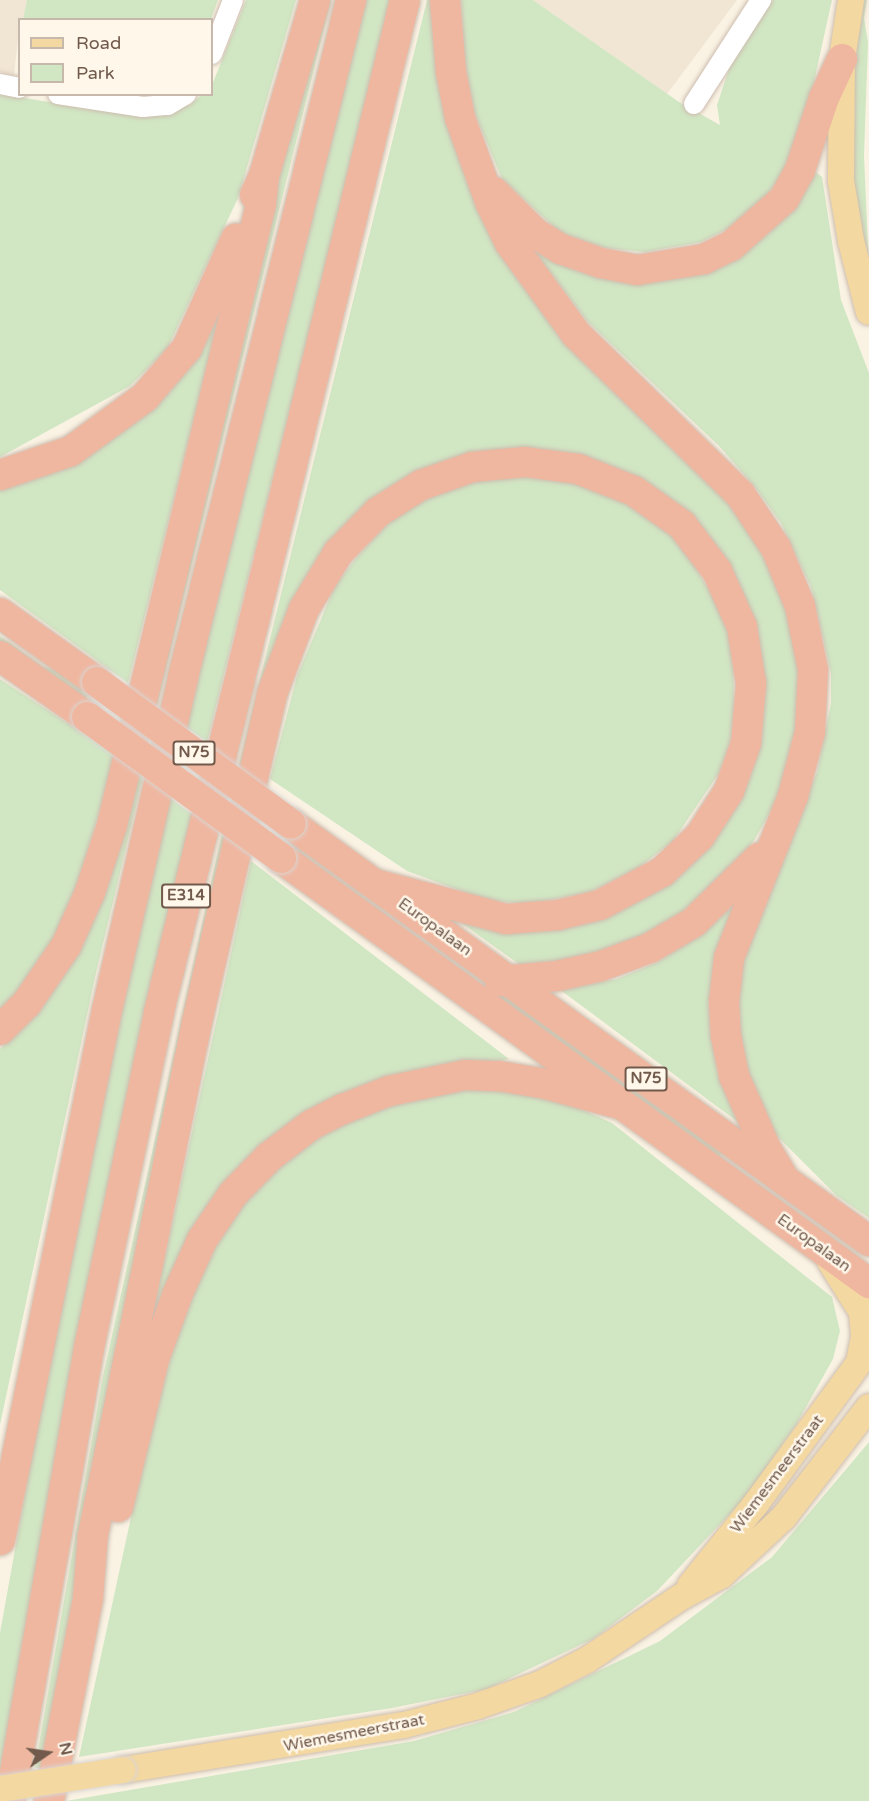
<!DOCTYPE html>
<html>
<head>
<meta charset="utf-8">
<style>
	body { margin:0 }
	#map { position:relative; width:869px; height:1801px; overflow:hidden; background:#faf3e4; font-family:"Varela Round",sans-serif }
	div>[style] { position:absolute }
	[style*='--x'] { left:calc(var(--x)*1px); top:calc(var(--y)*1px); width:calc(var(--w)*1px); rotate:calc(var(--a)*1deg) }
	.residential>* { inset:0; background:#f1e5d3 }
	.green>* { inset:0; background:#d1e7c4 }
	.roads { filter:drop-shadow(0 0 2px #cdbdaf) drop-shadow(0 0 2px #cdbdaf) }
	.minor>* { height:20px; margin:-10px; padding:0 10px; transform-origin:10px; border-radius:10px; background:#fff }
	.major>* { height:26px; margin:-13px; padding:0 13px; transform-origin:13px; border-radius:13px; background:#f4d8a1 }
	.highway>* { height:30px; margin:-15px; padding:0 15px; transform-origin:15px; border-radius:15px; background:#f0b7a0 }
	.bridges { filter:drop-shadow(0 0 2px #dad4d0) drop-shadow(0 0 2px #dad4d0) }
	.major-bridge>* { height:26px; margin:-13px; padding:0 13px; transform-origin:13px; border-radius:13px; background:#f4d8a1 }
	.highway-bridge>* { height:30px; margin:-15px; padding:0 15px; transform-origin:15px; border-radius:15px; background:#f0b7a0 }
	span { translate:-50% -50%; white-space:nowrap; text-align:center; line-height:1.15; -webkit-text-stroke:5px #fef7ea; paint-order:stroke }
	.shield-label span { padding:2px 4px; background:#fef7ea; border:2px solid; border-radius:4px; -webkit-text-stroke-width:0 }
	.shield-label { font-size:15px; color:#715a4c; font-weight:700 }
	.street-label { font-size:16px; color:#715a4c }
	.legend { position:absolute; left:18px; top:18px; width:195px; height:78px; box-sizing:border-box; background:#fef7ea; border:2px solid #c6b8ab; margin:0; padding:8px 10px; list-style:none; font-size:18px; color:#715a4c }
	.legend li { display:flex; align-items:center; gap:12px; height:30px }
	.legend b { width:30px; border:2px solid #c6b8ab }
	.north { position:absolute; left:18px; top:1723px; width:60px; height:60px; -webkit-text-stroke:4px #fef7ea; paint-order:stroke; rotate:77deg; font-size:16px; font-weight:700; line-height:24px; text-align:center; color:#715a4c }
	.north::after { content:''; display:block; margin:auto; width:21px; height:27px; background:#715a4c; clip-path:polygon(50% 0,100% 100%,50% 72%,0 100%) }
</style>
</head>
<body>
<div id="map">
	<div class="residential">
		<div style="clip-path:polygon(0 0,27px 0,23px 19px,20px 20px,14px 75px,0 72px)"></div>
		<div style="clip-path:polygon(533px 0,737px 0,667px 94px)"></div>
	</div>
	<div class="green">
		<div style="clip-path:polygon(27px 0,218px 0,211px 19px,23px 19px)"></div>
		<div style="clip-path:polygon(246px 0,296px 0,238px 198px,167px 349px,130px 386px,0 457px,0 94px,141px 117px,190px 105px,201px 95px,212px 94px,212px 85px)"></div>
		<div style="clip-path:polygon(328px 0,331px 0,157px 705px,147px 698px,256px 260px)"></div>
		<div style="clip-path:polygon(365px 0,392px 0,207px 742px,186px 727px)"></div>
		<div style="clip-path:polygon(427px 0,437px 0,484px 217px,696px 460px,777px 570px,800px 648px,796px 745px,782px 790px,755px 839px,712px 894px,613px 954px,523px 967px,460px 922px,675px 874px,765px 685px,689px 514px,508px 454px,321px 555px,247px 771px,239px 765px)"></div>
		<div style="clip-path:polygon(461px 0,533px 0,679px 102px,720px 125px,717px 105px,734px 54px,773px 0,832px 0,806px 118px,788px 165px,767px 195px,733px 226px,701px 242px,645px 252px,605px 248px,559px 232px,502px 179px,475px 114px,465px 66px)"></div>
		<div style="clip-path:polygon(862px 0,867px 0,864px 18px,868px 42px,864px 156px,869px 269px,857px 216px,852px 160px,853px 63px)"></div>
		<div style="clip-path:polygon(817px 173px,822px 177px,841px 300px,869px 373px,869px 1218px,837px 1196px,773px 1132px,742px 1061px,735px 981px,817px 772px,831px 703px,831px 673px,811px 587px,781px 523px,755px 487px,719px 446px,587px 321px,526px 240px,674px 274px)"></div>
		<div style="clip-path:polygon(220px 314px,128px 683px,0 590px,0 489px,204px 344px)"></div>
		<div style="clip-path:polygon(523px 472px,610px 489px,679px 540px,726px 619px,733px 653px,734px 708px,731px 739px,719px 773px,673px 841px,638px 868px,590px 892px,530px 904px,486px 900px,407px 871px,270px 779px,297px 676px,335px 586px,357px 557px,389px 522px,429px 496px,461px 482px)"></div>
		<div style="clip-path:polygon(0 636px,43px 667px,68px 671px,90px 690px,84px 706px,0 644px)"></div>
		<div style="clip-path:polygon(0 679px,116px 755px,71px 908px,48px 951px,0 1013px)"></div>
		<div style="clip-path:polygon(133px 770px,143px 777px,96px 973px,0 1425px,0 1049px,18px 1031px)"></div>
		<div style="clip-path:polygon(169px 797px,193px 815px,0 1773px,0 1633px,66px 1265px)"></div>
		<div style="clip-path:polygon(222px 833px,231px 839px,44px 1767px,35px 1768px,102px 1381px)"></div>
		<div style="clip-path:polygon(251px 861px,509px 1059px,399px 1077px,274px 1138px,141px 1367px)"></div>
		<div style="clip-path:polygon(736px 904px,708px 1003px,717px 1072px,738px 1122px,559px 989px,617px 979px,658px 962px,697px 937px)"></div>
		<div style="clip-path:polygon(514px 996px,726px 1148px,715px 1160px,490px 997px)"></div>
		<div style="clip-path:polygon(452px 1089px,493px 1089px,563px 1101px,612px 1123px,832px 1297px,840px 1331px,833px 1359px,796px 1425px,743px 1500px,657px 1591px,593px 1639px,487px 1689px,392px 1708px,79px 1757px,148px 1439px,190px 1288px,214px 1238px,277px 1161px,355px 1115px)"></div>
		<div style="clip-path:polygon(869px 1442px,869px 1801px,66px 1801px,414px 1741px,514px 1712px,660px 1641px,772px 1557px)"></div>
	</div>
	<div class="roads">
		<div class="minor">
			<div style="--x:212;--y:54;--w:58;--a:-68.7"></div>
			<div style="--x:0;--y:84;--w:20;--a:11"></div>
			<div style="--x:58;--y:94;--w:86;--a:8.7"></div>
			<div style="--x:143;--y:107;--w:25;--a:-5"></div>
			<div style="--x:168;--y:105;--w:21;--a:-31"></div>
			<div style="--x:694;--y:104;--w:124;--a:-57.2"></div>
		</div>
		<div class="major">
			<div style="--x:851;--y:0;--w:60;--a:98.7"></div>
			<div style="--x:842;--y:59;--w:122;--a:90.5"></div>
			<div style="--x:841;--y:181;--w:61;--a:80.5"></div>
			<div style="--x:851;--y:241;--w:73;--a:75.8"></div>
			<div style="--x:830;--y:1261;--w:60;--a:57.9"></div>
			<div style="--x:862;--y:1312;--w:25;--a:85"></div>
			<div style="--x:864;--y:1337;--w:25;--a:101"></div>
			<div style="--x:690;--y:1586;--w:104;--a:-51.3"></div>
			<div style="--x:755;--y:1505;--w:193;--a:-53.8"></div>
			<div style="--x:123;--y:1770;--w:285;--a:-9.1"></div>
			<div style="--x:404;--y:1725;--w:76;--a:-14.4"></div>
			<div style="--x:478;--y:1706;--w:66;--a:-19.5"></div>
			<div style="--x:540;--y:1684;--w:53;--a:-27.1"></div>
			<div style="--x:587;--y:1660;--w:113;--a:-33.8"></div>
			<div style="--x:681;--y:1597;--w:47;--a:-28.2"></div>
			<div style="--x:722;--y:1575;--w:85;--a:-43.1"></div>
			<div style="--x:784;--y:1517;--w:139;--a:-52.3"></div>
		</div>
		<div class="highway">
			<div style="--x:445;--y:0;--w:72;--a:85.2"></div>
			<div style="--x:451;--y:72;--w:47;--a:78.9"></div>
			<div style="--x:460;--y:118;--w:91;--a:70.2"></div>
			<div style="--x:491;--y:204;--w:43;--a:64"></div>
			<div style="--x:510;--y:243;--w:112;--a:54"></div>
			<div style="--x:576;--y:334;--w:229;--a:44.3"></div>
			<div style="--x:740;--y:494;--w:65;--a:56.3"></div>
			<div style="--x:776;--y:548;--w:63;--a:67.5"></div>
			<div style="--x:800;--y:606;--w:65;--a:78.5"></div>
			<div style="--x:813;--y:670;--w:62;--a:92.8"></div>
			<div style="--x:810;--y:732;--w:66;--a:104.9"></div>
			<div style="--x:793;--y:796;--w:174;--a:111.6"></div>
			<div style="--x:729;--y:958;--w:44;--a:96.5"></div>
			<div style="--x:724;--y:1002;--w:34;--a:87"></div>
			<div style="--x:726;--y:1036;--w:41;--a:78.7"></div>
			<div style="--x:734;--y:1076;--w:80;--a:66.3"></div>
			<div style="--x:766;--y:1149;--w:33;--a:59"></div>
			<div style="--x:494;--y:192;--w:58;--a:45"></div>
			<div style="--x:535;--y:233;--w:31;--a:32"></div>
			<div style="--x:561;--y:249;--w:42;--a:19.3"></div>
			<div style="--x:601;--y:263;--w:37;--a:11"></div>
			<div style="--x:637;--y:270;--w:68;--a:-9.3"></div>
			<div style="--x:704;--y:259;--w:30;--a:-26"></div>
			<div style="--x:731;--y:246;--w:71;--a:-41.6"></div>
			<div style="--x:784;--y:199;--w:33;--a:-61"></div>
			<div style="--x:800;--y:170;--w:76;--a:-71.6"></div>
			<div style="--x:824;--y:98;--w:43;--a:-65.2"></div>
			<div style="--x:255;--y:195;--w:21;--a:-65"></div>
			<div style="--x:264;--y:176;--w:183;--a:-73.8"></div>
			<div style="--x:0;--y:475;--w:75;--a:-18.7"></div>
			<div style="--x:71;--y:451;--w:92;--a:-36.1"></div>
			<div style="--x:145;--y:397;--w:65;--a:-49.4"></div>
			<div style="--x:187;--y:348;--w:120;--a:-65.8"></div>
			<div style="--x:0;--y:613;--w:119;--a:35.4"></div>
			<div style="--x:0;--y:656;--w:106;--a:35"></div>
			<div style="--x:291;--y:824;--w:713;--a:35.81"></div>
			<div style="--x:281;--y:858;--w:726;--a:35.86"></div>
			<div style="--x:500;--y:981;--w:57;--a:-5"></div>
			<div style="--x:557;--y:976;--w:45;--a:-12.8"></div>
			<div style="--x:601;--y:966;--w:52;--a:-20.2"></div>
			<div style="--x:650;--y:948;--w:51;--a:-30.6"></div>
			<div style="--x:694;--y:922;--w:91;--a:-44.6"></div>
			<div style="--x:0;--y:1030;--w:38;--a:-45"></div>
			<div style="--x:27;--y:1003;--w:69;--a:-55.6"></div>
			<div style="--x:66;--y:946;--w:59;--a:-66"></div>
			<div style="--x:90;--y:892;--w:71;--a:-71.8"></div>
			<div style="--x:112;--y:825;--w:639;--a:-76.51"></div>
			<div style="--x:261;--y:204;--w:28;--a:-84"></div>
			<div style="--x:118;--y:1507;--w:152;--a:-76.3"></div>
			<div style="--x:154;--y:1359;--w:70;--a:-70"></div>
			<div style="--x:178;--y:1293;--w:58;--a:-65.6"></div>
			<div style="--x:202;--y:1240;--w:55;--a:-56"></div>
			<div style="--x:233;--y:1194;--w:52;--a:-45.8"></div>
			<div style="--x:269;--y:1157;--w:53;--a:-37.3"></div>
			<div style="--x:311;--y:1125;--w:36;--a:-27"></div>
			<div style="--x:343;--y:1109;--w:49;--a:-21.4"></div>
			<div style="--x:389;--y:1091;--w:78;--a:-11.9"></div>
			<div style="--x:465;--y:1075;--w:34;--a:2"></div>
			<div style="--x:499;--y:1076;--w:48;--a:9.7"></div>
			<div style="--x:546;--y:1084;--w:80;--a:15.3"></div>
			<div style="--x:0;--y:1540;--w:541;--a:-78.59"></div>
			<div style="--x:107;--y:1010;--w:342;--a:-77.1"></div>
			<div style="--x:183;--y:677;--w:698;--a:-76.06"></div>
			<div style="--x:10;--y:1801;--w:460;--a:-80.1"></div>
			<div style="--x:89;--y:1348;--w:343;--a:-78.2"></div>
			<div style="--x:159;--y:1012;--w:1041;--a:-76.34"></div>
			<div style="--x:49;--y:1801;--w:207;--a:-79.1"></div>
			<div style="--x:88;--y:1598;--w:63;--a:-85.5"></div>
			<div style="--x:93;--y:1535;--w:523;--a:-78.54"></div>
			<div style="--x:197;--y:1022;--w:336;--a:-77.1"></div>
			<div style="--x:272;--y:694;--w:91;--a:-69.4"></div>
			<div style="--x:304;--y:609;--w:66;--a:-58.7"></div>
			<div style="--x:338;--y:553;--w:57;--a:-45.7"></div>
			<div style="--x:378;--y:512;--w:51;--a:-32.1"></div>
			<div style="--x:421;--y:485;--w:54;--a:-19.4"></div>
			<div style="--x:472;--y:467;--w:53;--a:-5.4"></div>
			<div style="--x:525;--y:462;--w:53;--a:7.5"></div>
			<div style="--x:578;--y:469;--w:60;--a:21.4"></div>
			<div style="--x:634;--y:491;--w:59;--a:35.3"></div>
			<div style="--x:682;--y:525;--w:58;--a:52.7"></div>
			<div style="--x:717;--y:571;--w:61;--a:65.9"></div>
			<div style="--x:742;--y:627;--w:58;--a:81"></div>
			<div style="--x:751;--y:684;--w:59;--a:94.8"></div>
			<div style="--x:746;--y:743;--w:51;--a:109.5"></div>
			<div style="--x:729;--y:791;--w:54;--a:122.8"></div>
			<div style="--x:700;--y:836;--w:52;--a:136.5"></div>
			<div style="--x:662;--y:872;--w:70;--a:152"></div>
			<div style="--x:600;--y:905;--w:43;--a:166.6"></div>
			<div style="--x:558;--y:915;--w:52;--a:175.6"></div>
			<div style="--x:506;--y:919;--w:132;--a:-165.1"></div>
		</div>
	</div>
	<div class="bridges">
		<div class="major-bridge">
			<div style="--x:0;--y:1789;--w:124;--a:-8.8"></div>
		</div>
		<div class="highway-bridge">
			<div style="--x:97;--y:682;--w:240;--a:36.2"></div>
			<div style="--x:87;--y:717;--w:240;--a:36"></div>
		</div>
	</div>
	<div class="shield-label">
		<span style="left:194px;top:753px">N75</span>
		<span style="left:186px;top:896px">E314</span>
		<span style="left:646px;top:1079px">N75</span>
	</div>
	<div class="street-label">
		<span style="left:435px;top:927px;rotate:36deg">Europalaan</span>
		<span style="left:814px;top:1243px;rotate:36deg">Europalaan</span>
		<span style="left:777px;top:1474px;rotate:-53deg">Wiemesmeerstraat</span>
		<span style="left:354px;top:1733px;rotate:-11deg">Wiemesmeerstraat</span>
	</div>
	<ul class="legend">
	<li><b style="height:8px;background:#f4d8a1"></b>Road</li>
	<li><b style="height:16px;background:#d1e7c4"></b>Park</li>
	</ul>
	<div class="north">N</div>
</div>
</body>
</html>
